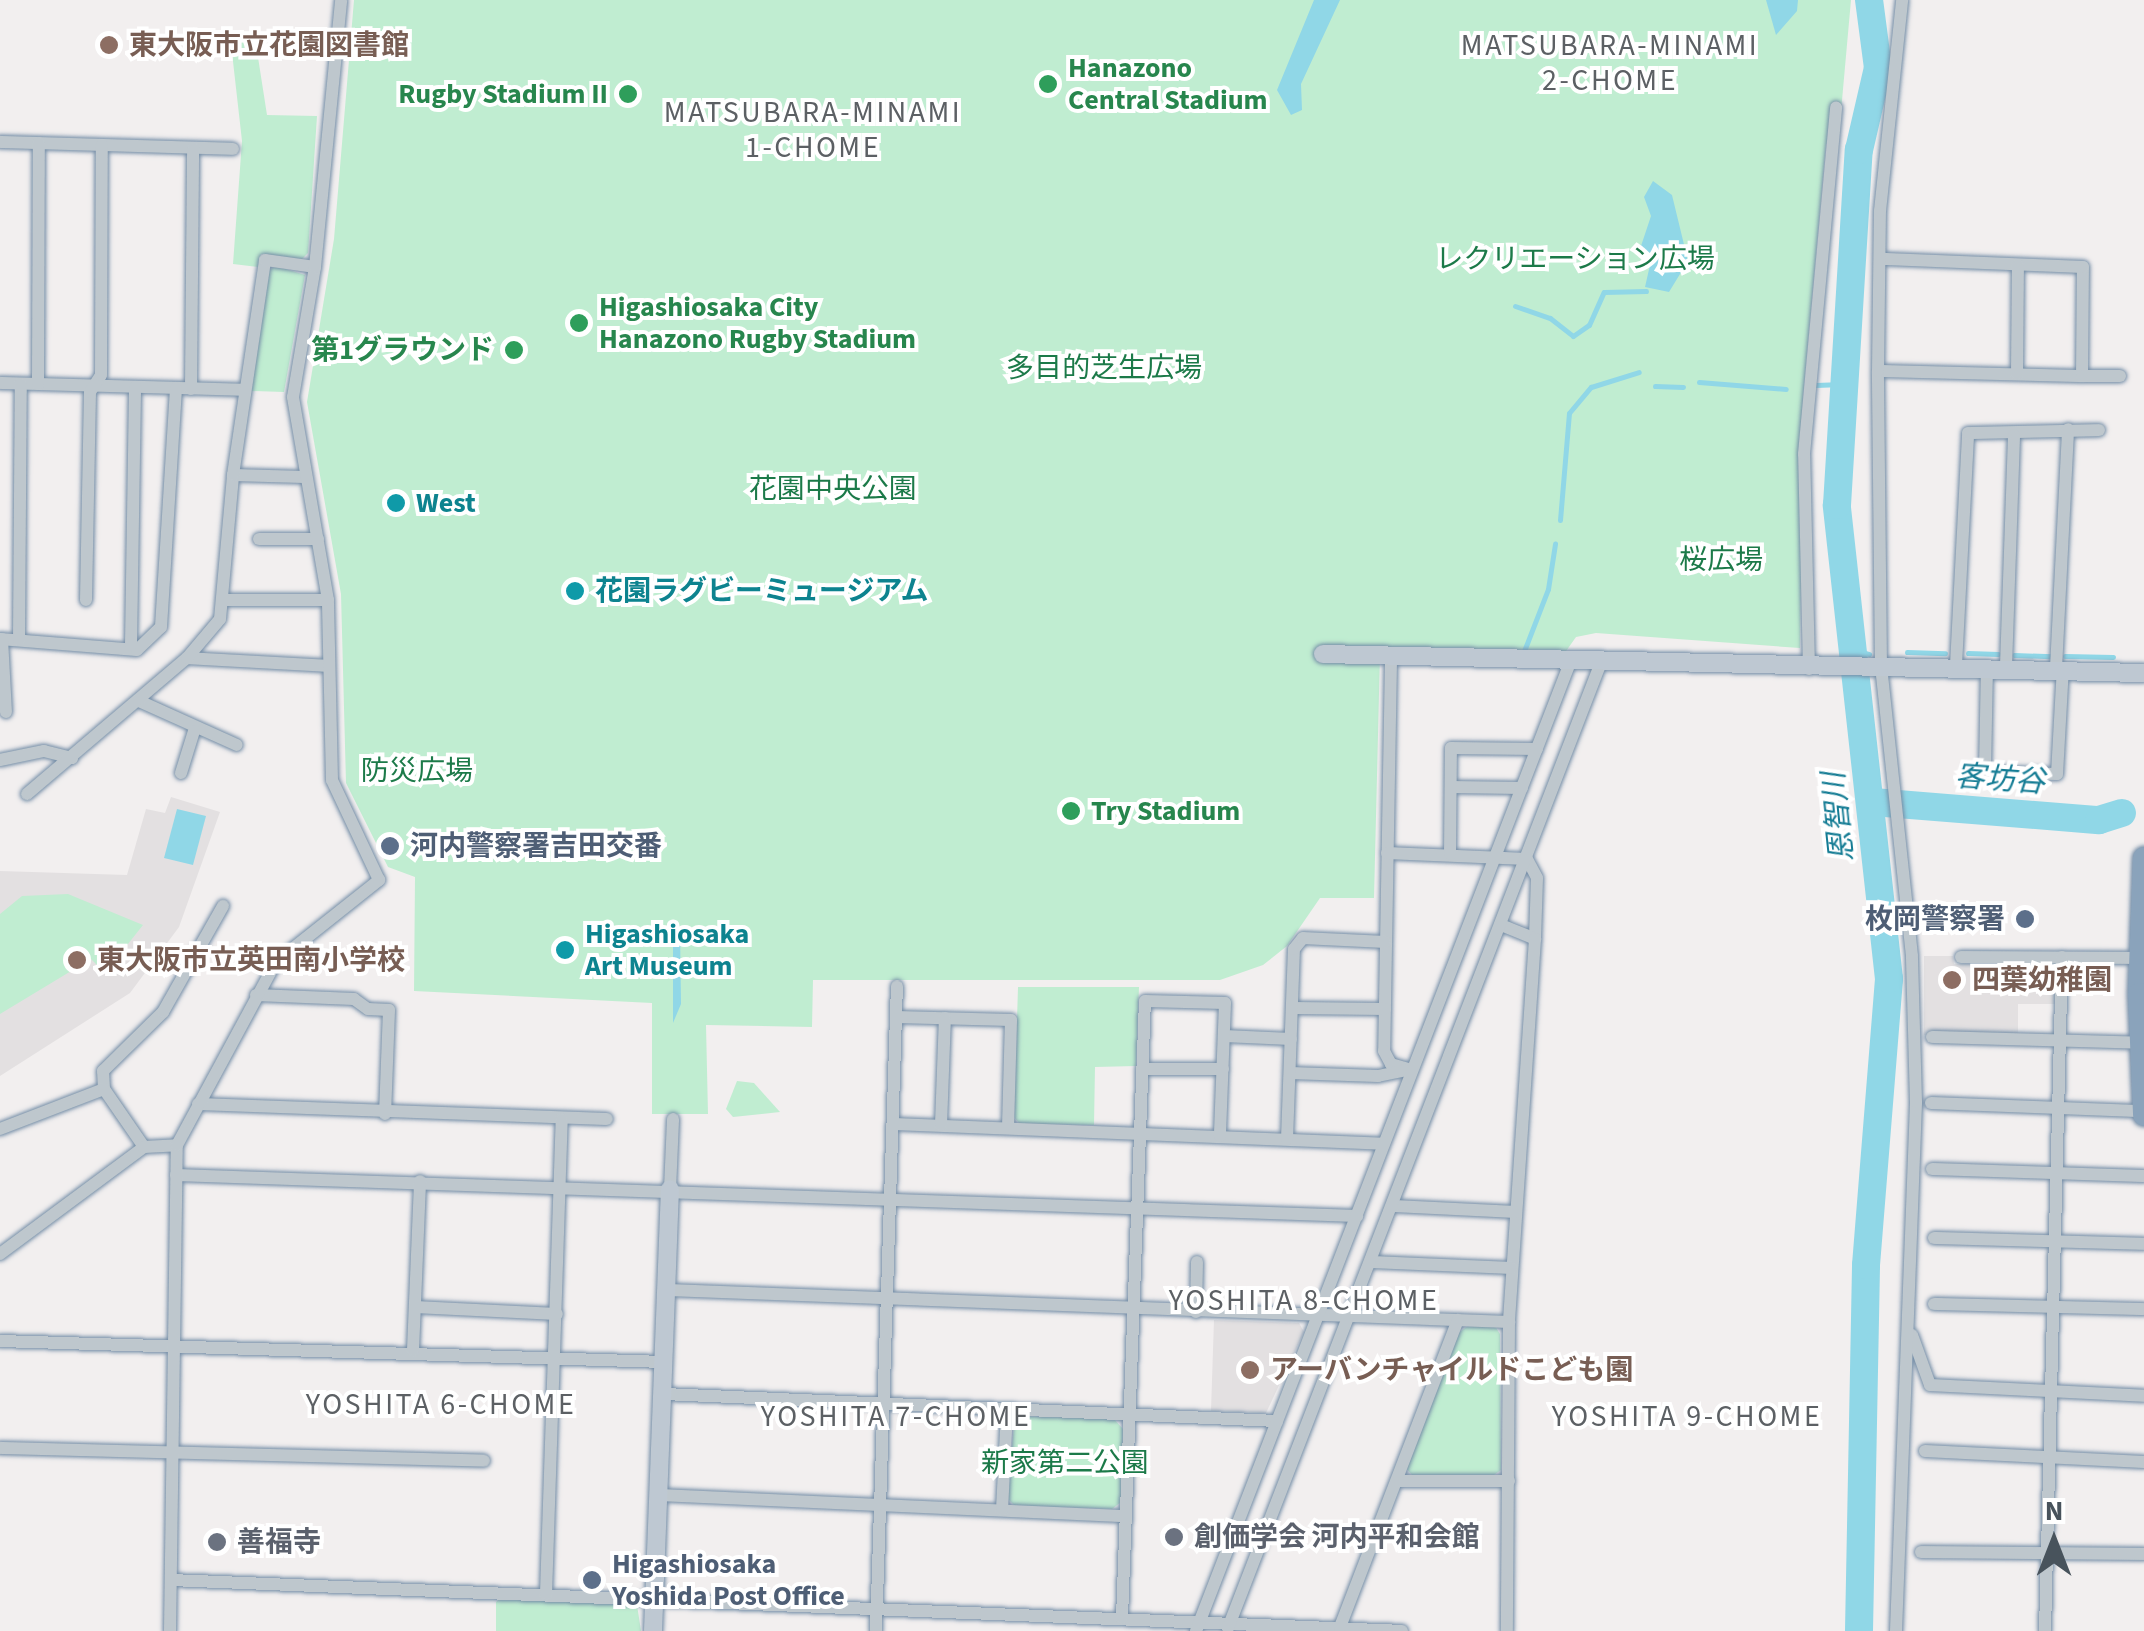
<!DOCTYPE html>
<html>
<head>
<meta charset="utf-8">
<style>
	body { margin:0 }
	#map { position:relative; width:2144px; height:1631px; overflow:hidden; background:#f2efef; font-family:"Source Sans 3","Noto Sans JP",sans-serif }
	div>[style] { position:absolute }
	[style*='--x'] { left:calc(var(--x)*1px); top:calc(var(--y)*1px); width:calc(var(--w)*1px); rotate:calc(var(--a)*1deg) }
	.education>* { inset:0; background:#e3e0e1 }
	.green>* { inset:0; background:#c0edd1 }
	.water>* { inset:0; background:#90d7e7 }
	.stream>* { height:5px; margin:-2.5px; padding:0 2.5px; transform-origin:2.5px; border-radius:2.5px; background:#90d7e7 }
	.river>* { height:28px; margin:-14px; padding:0 14px; transform-origin:14px; border-radius:14px; background:#90d7e7 }
	.roads { filter:drop-shadow(0 0 2px #758ea7) drop-shadow(0 0 2px #758ea7) }
	.street>* { height:12px; margin:-6px; padding:0 6px; transform-origin:6px; border-radius:6px; background:#bec7cd }
	.secondary>* { height:18px; margin:-9px; padding:0 9px; transform-origin:9px; border-radius:9px; background:#bec8d2 }
	.highway>* { height:22px; margin:-11px; padding:0 11px; transform-origin:11px; border-radius:11px; background:#8aa3bb }
	.dots>* { width:28px; height:28px; translate:-50% -50%; box-sizing:border-box; border:5px solid #fff; border-radius:50% }
	span { translate:-50% -50%; white-space:nowrap; text-align:center; line-height:1.15; -webkit-text-stroke:8px #fff; paint-order:stroke }
	.education-label { font-size:28px; color:#785e54; font-weight:700 }
	.left { translate:0 -50%; text-align:left }
	.leisure-label { font-size:28px; color:#27864d; font-weight:700 }
	.right { translate:-100% -50%; text-align:right }
	.park-label { font-size:28px; color:#1c7a49 }
	.culture-label { font-size:28px; color:#0d838f; font-weight:700 }
	.service-label { font-size:28px; color:#4e5e75; font-weight:700 }
	.worship-label { font-size:28px; color:#5b616d; font-weight:700 }
	.neighbourhood-label { font-size:30px; color:#5c6064; letter-spacing:2.5px }
	.water-label { font-size:30px; color:#147c94; font-style:italic }
	.north { position:absolute; left:2004px; top:1491px; width:100px; height:100px; -webkit-text-stroke:8px #fff; paint-order:stroke; rotate:0deg; font-size:28px; font-weight:700; line-height:40px; text-align:center; color:#48535c }
	.north::after { content:''; display:block; margin:auto; width:35px; height:45px; background:#48535c; clip-path:polygon(50% 0,100% 100%,50% 72%,0 100%) }
</style>
</head>
<body>
<div id="map">
	<div class="education">
		<div style="clip-path:polygon(171px 797px,220px 812px,179px 927px,130px 993px,0 1076px,0 871px,127px 875px,146px 809px,165px 813px)"></div>
		<div style="clip-path:polygon(1924px 956px,1953px 956px,1954px 964px,2056px 964px,2056px 1004px,2018px 1004px,2018px 1035px,1924px 1035px)"></div>
		<div style="clip-path:polygon(1214px 1320px,1299px 1323px,1304px 1332px,1266px 1413px,1211px 1411px)"></div>
	</div>
	<div class="green">
		<div style="clip-path:polygon(354px 0,1851px 0,1838px 145px,1826px 144px,1803px 398px,1800px 648px,1596px 633px,1576px 637px,1564px 654px,1380px 653px,1374px 898px,1320px 898px,1287px 946px,1263px 965px,1220px 980px,813px 980px,812px 1027px,706px 1025px,708px 1114px,652px 1114px,652px 1003px,414px 991px,415px 877px,388px 867px,346px 783px,341px 594px,307px 402px,334px 239px)"></div>
		<div style="clip-path:polygon(230px 35px,255px 38px,267px 115px,317px 116px,308px 253px,301px 260px,261px 254px,259px 267px,233px 264px,242px 141px)"></div>
		<div style="clip-path:polygon(276px 266px,305px 275px,284px 392px,250px 391px,269px 270px)"></div>
		<div style="clip-path:polygon(68px 894px,143px 925px,105px 973px,91px 959px,0 1014px,0 914px,22px 896px)"></div>
		<div style="clip-path:polygon(1018px 987px,1139px 987px,1136px 1066px,1095px 1067px,1094px 1125px,1020px 1124px,1014px 1117px)"></div>
		<div style="clip-path:polygon(737px 1081px,754px 1083px,780px 1112px,733px 1117px,726px 1109px)"></div>
		<div style="clip-path:polygon(1473px 1322px,1493px 1323px,1500px 1334px,1501px 1470px,1491px 1477px,1412px 1475px,1406px 1468px,1457px 1334px)"></div>
		<div style="clip-path:polygon(1015px 1416px,1114px 1419px,1123px 1429px,1121px 1502px,1112px 1509px,1015px 1506px,1007px 1498px)"></div>
		<div style="clip-path:polygon(502px 1597px,637px 1605px,641px 1631px,496px 1631px,496px 1602px)"></div>
	</div>
	<div class="water">
		<div style="clip-path:polygon(1314px 0,1340px 0,1301px 84px,1302px 110px,1291px 115px,1277px 90px)"></div>
		<div style="clip-path:polygon(1766px 0,1798px 0,1797px 11px,1776px 35px)"></div>
		<div style="clip-path:polygon(1653px 181px,1672px 195px,1688px 261px,1669px 292px,1645px 287px,1650px 265px,1641px 246px,1651px 216px,1644px 197px)"></div>
		<div style="clip-path:polygon(177px 809px,206px 816px,193px 865px,164px 858px)"></div>
		<div style="clip-path:polygon(673px 930px,680px 930px,681px 1004px,673px 1023px)"></div>
	</div>
	<div class="stream">
		<div style="--x:1515;--y:306;--w:37;--a:19"></div>
		<div style="--x:1550;--y:318;--w:29;--a:38"></div>
		<div style="--x:1573;--y:336;--w:19;--a:-35"></div>
		<div style="--x:1589;--y:325;--w:36;--a:-66"></div>
		<div style="--x:1604;--y:292;--w:42;--a:-1.4"></div>
		<div style="--x:1699;--y:382;--w:87;--a:4.6"></div>
		<div style="--x:1816;--y:385;--w:26;--a:-2"></div>
		<div style="--x:1655;--y:386;--w:28;--a:2"></div>
		<div style="--x:1560;--y:520;--w:107;--a:-85.2"></div>
		<div style="--x:1569;--y:413;--w:34;--a:-50"></div>
		<div style="--x:1591;--y:387;--w:50;--a:-17.4"></div>
		<div style="--x:1849;--y:648;--w:21;--a:17"></div>
		<div style="--x:1524;--y:651;--w:66;--a:-68.8"></div>
		<div style="--x:1548;--y:589;--w:46;--a:-81.2"></div>
		<div style="--x:1907;--y:652;--w:38;--a:2"></div>
		<div style="--x:1968;--y:653;--w:30;--a:2"></div>
		<div style="--x:2014;--y:655;--w:38;--a:2"></div>
		<div style="--x:2065;--y:656;--w:48;--a:1.2"></div>
	</div>
	<div class="river">
		<div style="--x:1873;--y:802;--w:227;--a:4.6"></div>
		<div style="--x:2099;--y:820;--w:24;--a:-17"></div>
		<div style="--x:1859;--y:1631;--w:366;--a:-88.9"></div>
		<div style="--x:1866;--y:1265;--w:287;--a:-85.4"></div>
		<div style="--x:1889;--y:979;--w:477;--a:-96.3"></div>
		<div style="--x:1837;--y:505;--w:356;--a:-86.5"></div>
		<div style="--x:1859;--y:150;--w:84;--a:-77"></div>
		<div style="--x:1878;--y:68;--w:69;--a:-97.5"></div>
	</div>
	<div class="roads">
		<div class="street">
			<div style="--x:0;--y:142;--w:233;--a:1.7"></div>
			<div style="--x:1878;--y:371;--w:204;--a:1.4"></div>
			<div style="--x:2082;--y:376;--w:109;--a:-89.5"></div>
			<div style="--x:2083;--y:267;--w:203;--a:-177.7"></div>
			<div style="--x:2017;--y:374;--w:109;--a:-89.5"></div>
			<div style="--x:2082;--y:376;--w:38;--a:0"></div>
			<div style="--x:0;--y:383;--w:245;--a:1.6"></div>
			<div style="--x:38;--y:384;--w:241;--a:-89.8"></div>
			<div style="--x:191;--y:389;--w:241;--a:-89.5"></div>
			<div style="--x:233;--y:475;--w:71;--a:1.6"></div>
			<div style="--x:259;--y:539;--w:59;--a:0"></div>
			<div style="--x:86;--y:600;--w:208;--a:-88.9"></div>
			<div style="--x:90;--y:392;--w:20;--a:-57"></div>
			<div style="--x:101;--y:375;--w:230;--a:-89.8"></div>
			<div style="--x:223;--y:600;--w:105;--a:0"></div>
			<div style="--x:0;--y:639;--w:137;--a:4.6"></div>
			<div style="--x:137;--y:650;--w:33;--a:-44"></div>
			<div style="--x:161;--y:627;--w:239;--a:-86.4"></div>
			<div style="--x:2;--y:639;--w:73;--a:86.9"></div>
			<div style="--x:19;--y:640;--w:256;--a:-89.6"></div>
			<div style="--x:131;--y:645;--w:258;--a:-89.1"></div>
			<div style="--x:187;--y:658;--w:142;--a:3.2"></div>
			<div style="--x:1391;--y:660;--w:391;--a:91"></div>
			<div style="--x:1384;--y:1051;--w:15;--a:62"></div>
			<div style="--x:1391;--y:1064;--w:19;--a:16"></div>
			<div style="--x:1956;--y:665;--w:232;--a:-87"></div>
			<div style="--x:1968;--y:433;--w:131;--a:-1.3"></div>
			<div style="--x:1987;--y:666;--w:106;--a:91.1"></div>
			<div style="--x:1985;--y:772;--w:72;--a:1.6"></div>
			<div style="--x:2057;--y:774;--w:106;--a:-86.8"></div>
			<div style="--x:2006;--y:666;--w:231;--a:-88"></div>
			<div style="--x:2056;--y:668;--w:239;--a:-87.1"></div>
			<div style="--x:1809;--y:669;--w:215;--a:-91.3"></div>
			<div style="--x:1804;--y:454;--w:348;--a:-84.7"></div>
			<div style="--x:139;--y:701;--w:107;--a:24.2"></div>
			<div style="--x:0;--y:760;--w:45;--a:-11.6"></div>
			<div style="--x:44;--y:751;--w:29;--a:14"></div>
			<div style="--x:181;--y:773;--w:44;--a:-72.8"></div>
			<div style="--x:1451;--y:787;--w:71;--a:0.8"></div>
			<div style="--x:27;--y:794;--w:210;--a:-40.4"></div>
			<div style="--x:187;--y:658;--w:51;--a:-49.8"></div>
			<div style="--x:220;--y:619;--w:145;--a:-84.8"></div>
			<div style="--x:233;--y:475;--w:217;--a:-81.5"></div>
			<div style="--x:265;--y:260;--w:50;--a:8"></div>
			<div style="--x:1387;--y:853;--w:140;--a:2.5"></div>
			<div style="--x:1527;--y:859;--w:21;--a:62"></div>
			<div style="--x:1537;--y:878;--w:61;--a:91.9"></div>
			<div style="--x:1450;--y:854;--w:106;--a:-89.5"></div>
			<div style="--x:1451;--y:748;--w:86;--a:0.7"></div>
			<div style="--x:1501;--y:925;--w:37;--a:22"></div>
			<div style="--x:1535;--y:939;--w:384;--a:93.9"></div>
			<div style="--x:1509;--y:1322;--w:309;--a:90.4"></div>
			<div style="--x:1961;--y:957;--w:182;--a:0.3"></div>
			<div style="--x:256;--y:995;--w:98;--a:2.3"></div>
			<div style="--x:354;--y:999;--w:17;--a:36"></div>
			<div style="--x:368;--y:1009;--w:21;--a:3"></div>
			<div style="--x:389;--y:1010;--w:104;--a:92.2"></div>
			<div style="--x:1293;--y:1008;--w:92;--a:0.6"></div>
			<div style="--x:896;--y:1017;--w:115;--a:1.5"></div>
			<div style="--x:1011;--y:1020;--w:108;--a:91.6"></div>
			<div style="--x:1224;--y:1036;--w:67;--a:2.6"></div>
			<div style="--x:1932;--y:1037;--w:212;--a:1.6"></div>
			<div style="--x:1143;--y:1069;--w:80;--a:0"></div>
			<div style="--x:1290;--y:1073;--w:88;--a:2"></div>
			<div style="--x:1378;--y:1076;--w:30;--a:-12"></div>
			<div style="--x:104;--y:1089;--w:18;--a:-93"></div>
			<div style="--x:103;--y:1071;--w:84;--a:-44.5"></div>
			<div style="--x:163;--y:1012;--w:122;--a:-60.5"></div>
			<div style="--x:1931;--y:1103;--w:213;--a:2.2"></div>
			<div style="--x:198;--y:1104;--w:409;--a:2.1"></div>
			<div style="--x:894;--y:1124;--w:490;--a:2.3"></div>
			<div style="--x:941;--y:1125;--w:107;--a:-87.9"></div>
			<div style="--x:0;--y:1129;--w:111;--a:-21"></div>
			<div style="--x:104;--y:1089;--w:70;--a:55.4"></div>
			<div style="--x:1287;--y:1139;--w:190;--a:-87.9"></div>
			<div style="--x:1294;--y:949;--w:14;--a:-51"></div>
			<div style="--x:1303;--y:938;--w:82;--a:2.8"></div>
			<div style="--x:1932;--y:1169;--w:212;--a:1.9"></div>
			<div style="--x:176;--y:1175;--w:1182;--a:1.99"></div>
			<div style="--x:670;--y:1189;--w:70;--a:-87.5"></div>
			<div style="--x:1394;--y:1206;--w:122;--a:2.8"></div>
			<div style="--x:1934;--y:1238;--w:210;--a:1.6"></div>
			<div style="--x:0;--y:1254;--w:179;--a:-36.6"></div>
			<div style="--x:144;--y:1147;--w:33;--a:-3"></div>
			<div style="--x:1372;--y:1262;--w:140;--a:2.5"></div>
			<div style="--x:668;--y:1290;--w:842;--a:2.18"></div>
			<div style="--x:1934;--y:1304;--w:210;--a:1.4"></div>
			<div style="--x:415;--y:1307;--w:142;--a:2.8"></div>
			<div style="--x:1196;--y:1312;--w:50;--a:-88.9"></div>
			<div style="--x:1912;--y:1335;--w:53;--a:70.2"></div>
			<div style="--x:1930;--y:1385;--w:214;--a:2.9"></div>
			<div style="--x:0;--y:1341;--w:664;--a:1.81"></div>
			<div style="--x:413;--y:1350;--w:169;--a:-87.6"></div>
			<div style="--x:664;--y:1394;--w:614;--a:2.52"></div>
			<div style="--x:0;--y:1448;--w:484;--a:1.5"></div>
			<div style="--x:1925;--y:1451;--w:219;--a:2.9"></div>
			<div style="--x:1397;--y:1481;--w:112;--a:0"></div>
			<div style="--x:660;--y:1495;--w:466;--a:2.6"></div>
			<div style="--x:1002;--y:1510;--w:100;--a:-87.1"></div>
			<div style="--x:1921;--y:1552;--w:223;--a:0.5"></div>
			<div style="--x:171;--y:1580;--w:1232;--a:2.37"></div>
			<div style="--x:546;--y:1594;--w:475;--a:-88.1"></div>
			<div style="--x:1122;--y:1618;--w:617;--a:-87.87"></div>
			<div style="--x:1145;--y:1001;--w:80;--a:1.4"></div>
			<div style="--x:1225;--y:1003;--w:133;--a:92.2"></div>
			<div style="--x:1340;--y:1627;--w:329;--a:-69"></div>
			<div style="--x:1228;--y:1628;--w:1038;--a:-68.88"></div>
			<div style="--x:170;--y:1631;--w:486;--a:-89.2"></div>
			<div style="--x:177;--y:1145;--w:208;--a:-61.6"></div>
			<div style="--x:276;--y:962;--w:132;--a:-38.5"></div>
			<div style="--x:379;--y:880;--w:110;--a:-115.2"></div>
			<div style="--x:332;--y:780;--w:180;--a:-91.3"></div>
			<div style="--x:328;--y:600;--w:206;--a:-99.8"></div>
			<div style="--x:293;--y:397;--w:132;--a:-80.4"></div>
			<div style="--x:315;--y:267;--w:268;--a:-84.4"></div>
			<div style="--x:876;--y:1631;--w:645;--a:-88.14"></div>
			<div style="--x:1196;--y:1631;--w:1041;--a:-68.88"></div>
			<div style="--x:1896;--y:1631;--w:529;--a:-87.83"></div>
			<div style="--x:1916;--y:1102;--w:146;--a:-91.6"></div>
			<div style="--x:1912;--y:956;--w:290;--a:-96.1"></div>
			<div style="--x:1881;--y:668;--w:297;--a:-90.6"></div>
			<div style="--x:1878;--y:371;--w:160;--a:-89.3"></div>
			<div style="--x:1880;--y:211;--w:212;--a:-84"></div>
			<div style="--x:2045;--y:1631;--w:674;--a:-88.56"></div>
		</div>
		<div class="secondary">
			<div style="--x:1323;--y:654;--w:821;--a:1.33"></div>
			<div style="--x:653;--y:1631;--w:442;--a:-87.8"></div>
		</div>
		<div class="highway">
			<div style="--x:2144;--y:858;--w:136;--a:92.1"></div>
			<div style="--x:2139;--y:994;--w:121;--a:87.6"></div>
		</div>
	</div>
	<div class="dots">
		<div style="left:109px;top:45px;background:#8d6e63"></div>
		<div style="left:1048px;top:84px;background:#2e9e5b"></div>
		<div style="left:628px;top:94px;background:#2e9e5b"></div>
		<div style="left:579px;top:323px;background:#2e9e5b"></div>
		<div style="left:514px;top:350px;background:#2e9e5b"></div>
		<div style="left:396px;top:503px;background:#0f9aa8"></div>
		<div style="left:575px;top:591px;background:#0f9aa8"></div>
		<div style="left:1071px;top:811px;background:#2e9e5b"></div>
		<div style="left:390px;top:846px;background:#5c6f8a"></div>
		<div style="left:2025px;top:919px;background:#5c6f8a"></div>
		<div style="left:565px;top:950px;background:#0f9aa8"></div>
		<div style="left:77px;top:960px;background:#8d6e63"></div>
		<div style="left:1952px;top:980px;background:#8d6e63"></div>
		<div style="left:1250px;top:1370px;background:#8d6e63"></div>
		<div style="left:1174px;top:1537px;background:#6b7280"></div>
		<div style="left:217px;top:1542px;background:#6b7280"></div>
		<div style="left:592px;top:1580px;background:#5c6f8a"></div>
	</div>
	<div class="education-label">
		<span class="left" style="left:129px;top:45px">東大阪市立花園図書館</span>
		<span class="left" style="left:97px;top:960px">東大阪市立英田南小学校</span>
		<span class="left" style="left:1972px;top:980px">四葉幼稚園</span>
		<span class="left" style="left:1270px;top:1370px">アーバンチャイルドこども園</span>
	</div>
	<div class="leisure-label">
		<span class="left" style="left:1068px;top:84px">Hanazono<br>Central Stadium</span>
		<span class="right" style="left:608px;top:94px">Rugby Stadium II</span>
		<span class="left" style="left:599px;top:323px">Higashiosaka City<br>Hanazono Rugby Stadium</span>
		<span class="right" style="left:494px;top:350px">第1グラウンド</span>
		<span class="left" style="left:1091px;top:811px">Try Stadium</span>
	</div>
	<div class="park-label">
		<span style="left:1575px;top:259px">レクリエーション広場</span>
		<span style="left:1104px;top:368px">多目的芝生広場</span>
		<span style="left:833px;top:489px">花園中央公園</span>
		<span style="left:1721px;top:560px">桜広場</span>
		<span style="left:417px;top:771px">防災広場</span>
		<span style="left:1065px;top:1463px">新家第二公園</span>
	</div>
	<div class="culture-label">
		<span class="left" style="left:416px;top:503px">West</span>
		<span class="left" style="left:595px;top:591px">花園ラグビーミュージアム</span>
		<span class="left" style="left:585px;top:950px">Higashiosaka<br>Art Museum</span>
	</div>
	<div class="service-label">
		<span class="left" style="left:410px;top:846px">河内警察署吉田交番</span>
		<span class="right" style="left:2005px;top:919px">枚岡警察署</span>
		<span class="left" style="left:612px;top:1580px">Higashiosaka<br>Yoshida Post Office</span>
	</div>
	<div class="worship-label">
		<span class="left" style="left:1194px;top:1537px">創価学会 河内平和会館</span>
		<span class="left" style="left:237px;top:1542px">善福寺</span>
	</div>
	<div class="neighbourhood-label">
		<span style="left:1610px;top:63px">MATSUBARA-MINAMI<br>2-CHOME</span>
		<span style="left:813px;top:130px">MATSUBARA-MINAMI<br>1-CHOME</span>
		<span style="left:1304px;top:1301px">YOSHITA 8-CHOME</span>
		<span style="left:441px;top:1405px">YOSHITA 6-CHOME</span>
		<span style="left:896px;top:1417px">YOSHITA 7-CHOME</span>
		<span style="left:1687px;top:1417px">YOSHITA 9-CHOME</span>
	</div>
	<div class="water-label">
		<span style="left:2000px;top:780px;rotate:4deg">客坊谷</span>
		<span style="left:1839px;top:817px;rotate:-96deg">恩智川</span>
	</div>
	<div class="north">N</div>
</div>
</body>
</html>
